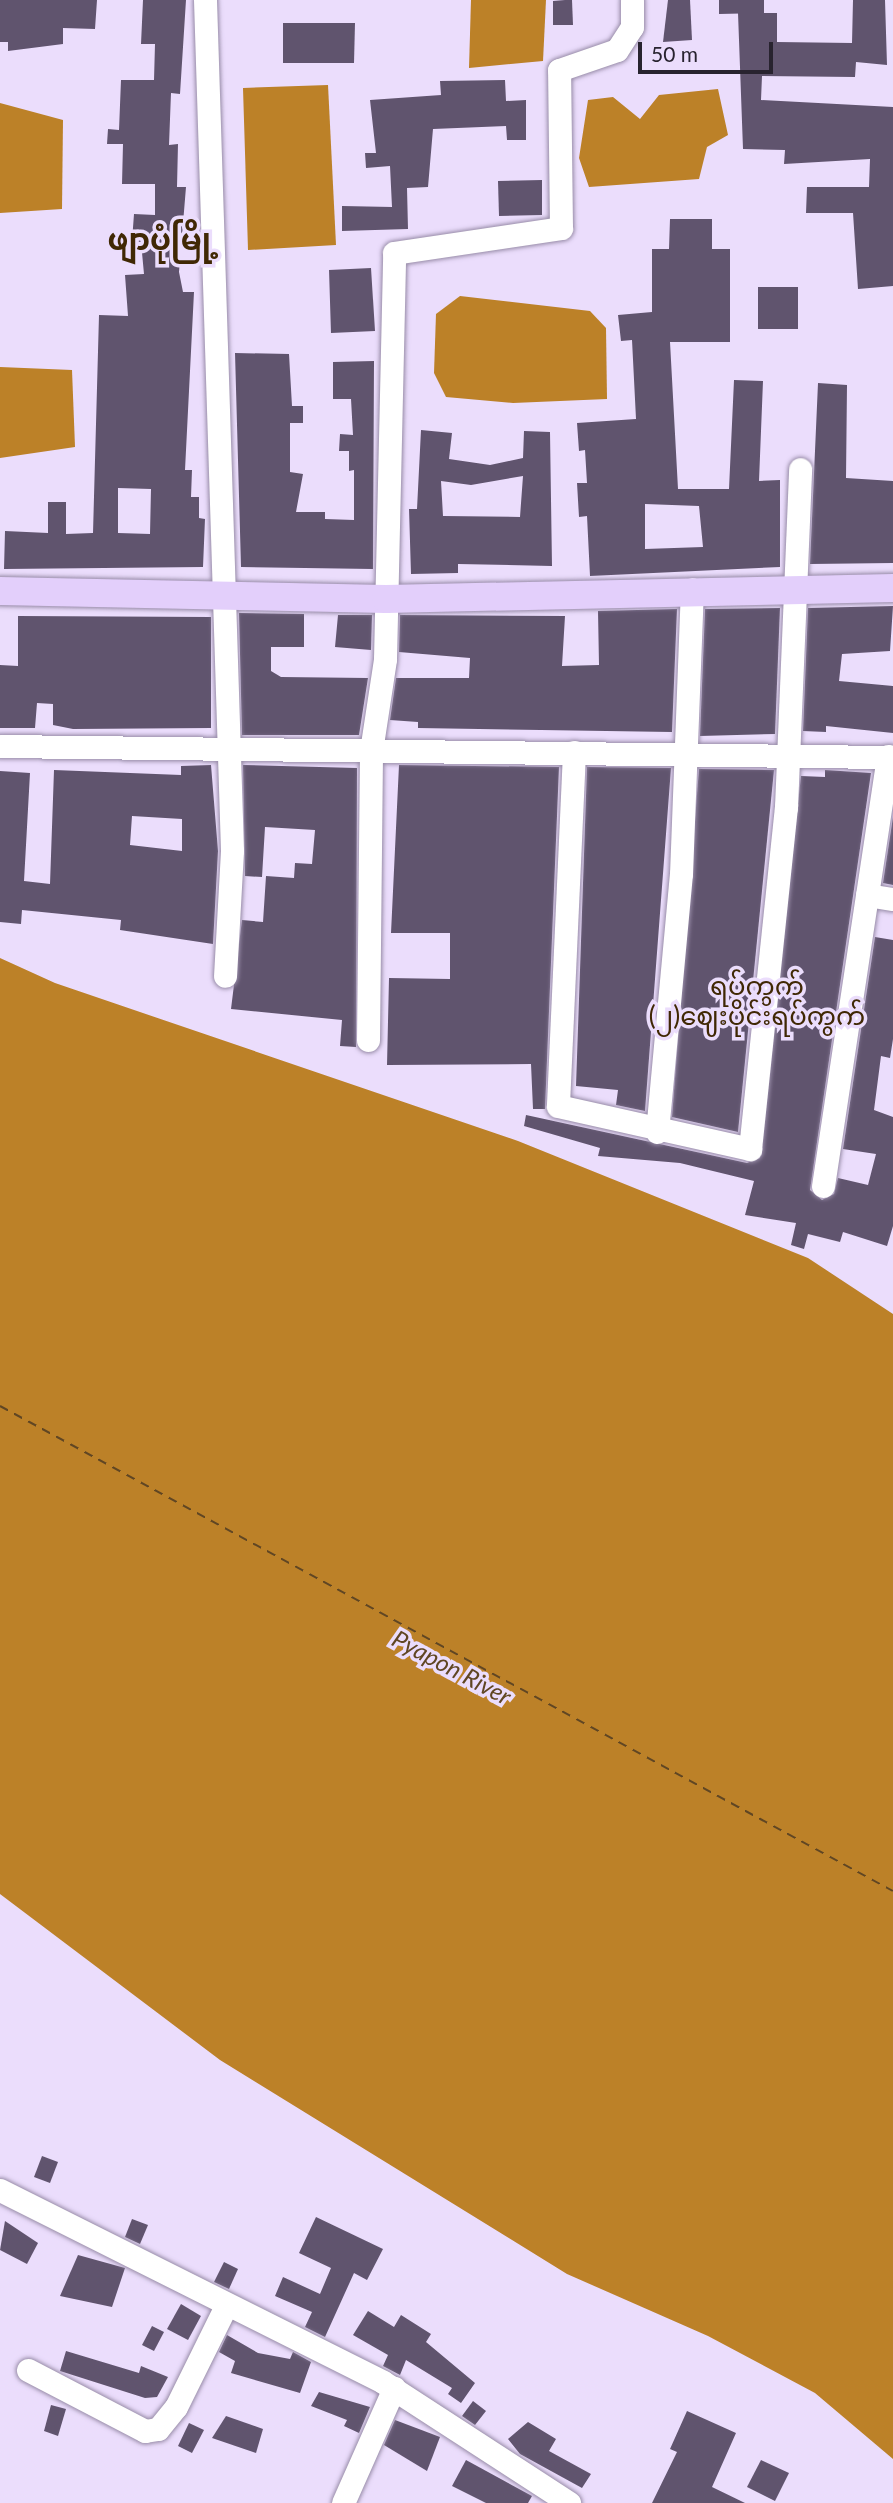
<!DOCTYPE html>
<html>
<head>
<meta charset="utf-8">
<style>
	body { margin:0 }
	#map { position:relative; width:893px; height:2503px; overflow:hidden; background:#ebddfc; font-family:Lato,"Noto Sans Myanmar",sans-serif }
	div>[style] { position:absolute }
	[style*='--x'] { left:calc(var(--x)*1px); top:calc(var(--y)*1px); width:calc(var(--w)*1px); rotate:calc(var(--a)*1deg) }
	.water>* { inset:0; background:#bc8128 }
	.ferry>* { height:2px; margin-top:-1px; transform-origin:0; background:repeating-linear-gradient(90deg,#604623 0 9px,transparent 0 16px) }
	.building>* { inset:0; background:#60546e }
	.roads { filter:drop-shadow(0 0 2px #988ca8) drop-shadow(0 0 2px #988ca8) }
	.minor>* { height:23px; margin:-11.5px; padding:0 11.5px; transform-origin:11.5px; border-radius:11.5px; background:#fff }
	.major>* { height:28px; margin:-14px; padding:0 14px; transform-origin:14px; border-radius:14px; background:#e3cffb }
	span { translate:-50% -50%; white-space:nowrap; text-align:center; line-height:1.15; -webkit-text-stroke:7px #ebddfc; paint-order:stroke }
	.water-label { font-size:24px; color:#604623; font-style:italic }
	.quarter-label { font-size:26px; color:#402804 }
	.district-label { font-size:30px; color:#402804; font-weight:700 }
	.scale { position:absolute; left:638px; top:42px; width:135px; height:32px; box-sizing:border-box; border:4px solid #28232f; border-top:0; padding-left:9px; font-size:21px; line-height:24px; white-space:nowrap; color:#28232f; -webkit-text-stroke:5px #ebddfc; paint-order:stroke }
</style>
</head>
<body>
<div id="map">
	<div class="water">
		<div style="clip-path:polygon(471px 0,546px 0,543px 61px,469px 68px)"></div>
		<div style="clip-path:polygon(328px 85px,336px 245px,248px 250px,243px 88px)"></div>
		<div style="clip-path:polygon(718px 89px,728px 135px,707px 147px,699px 179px,589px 187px,579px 158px,588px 100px,613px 97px,640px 119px,659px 95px)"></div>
		<div style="clip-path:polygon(0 103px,63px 120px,62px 209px,0 213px)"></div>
		<div style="clip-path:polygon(460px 296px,590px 311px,606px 328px,607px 399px,513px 403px,446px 397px,434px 373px,436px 314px)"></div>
		<div style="clip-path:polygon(0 367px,72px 370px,75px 447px,0 458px)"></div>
		<div style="clip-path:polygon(0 958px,55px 983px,518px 1141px,808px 1258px,893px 1314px,893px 2459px,815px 2393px,708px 2336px,567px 2274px,220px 2060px,0 1894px)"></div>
	</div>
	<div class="ferry">
		<div style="--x:0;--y:1406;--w:1016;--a:28.51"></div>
	</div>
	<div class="building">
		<div style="clip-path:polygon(0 0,97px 0,95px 29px,63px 28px,63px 44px,8px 51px,8px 42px,0 42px)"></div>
		<div style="clip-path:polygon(evenodd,143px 0,186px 0,180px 94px,171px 93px,169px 145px,178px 144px,177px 187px,186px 187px,179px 272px,183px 292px,194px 292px,185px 470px,192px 470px,191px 497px,199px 497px,199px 518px,205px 519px,203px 567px,4px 569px,5px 531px,48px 533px,48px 502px,66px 502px,66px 534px,93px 533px,99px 315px,128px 316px,125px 275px,144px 274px,141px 242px,132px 241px,134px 214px,155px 215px,155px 184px,122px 184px,123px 144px,107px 144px,108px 129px,119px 130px,121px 80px,154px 80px,155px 44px,141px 44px,143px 0,118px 488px,151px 489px,150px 534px,118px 533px,118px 488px)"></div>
		<div style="clip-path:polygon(565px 0,572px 0,573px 25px,553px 25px,553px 1px)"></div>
		<div style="clip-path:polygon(668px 0,690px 0,692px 40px,663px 42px)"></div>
		<div style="clip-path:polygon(719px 0,764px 0,764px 13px,719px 14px)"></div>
		<div style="clip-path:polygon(853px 0,885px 0,887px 65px,856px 62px,855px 77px,762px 76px,761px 100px,893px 107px,893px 286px,858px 289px,853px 213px,806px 213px,807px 187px,869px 187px,870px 159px,784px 164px,785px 150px,743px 149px,738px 13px,777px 13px,777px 42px,852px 43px)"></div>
		<div style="clip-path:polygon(283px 23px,355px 23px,354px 63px,283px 63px)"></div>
		<div style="clip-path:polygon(505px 80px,506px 101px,526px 100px,526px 140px,507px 140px,506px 126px,433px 129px,428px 187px,407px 188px,408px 229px,342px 231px,342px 206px,392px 207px,390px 166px,366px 168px,365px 153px,376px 153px,370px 100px,441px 95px,440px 81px)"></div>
		<div style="clip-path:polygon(542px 180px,542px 215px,499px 216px,498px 181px)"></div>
		<div style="clip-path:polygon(evenodd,670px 219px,712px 219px,712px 249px,730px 249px,730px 342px,670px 342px,678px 489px,729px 489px,734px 380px,763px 381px,759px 481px,780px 480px,780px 567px,590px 576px,587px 516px,579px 517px,577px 483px,587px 483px,585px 450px,579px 451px,577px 423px,636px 419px,632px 340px,621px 341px,618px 315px,652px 312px,652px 249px,669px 249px,670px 219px,645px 504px,699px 506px,703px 547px,645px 549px,645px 504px)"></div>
		<div style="clip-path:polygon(371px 268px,375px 331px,331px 333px,329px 270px)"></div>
		<div style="clip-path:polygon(758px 287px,798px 287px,798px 329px,758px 329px)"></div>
		<div style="clip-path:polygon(235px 353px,289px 354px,292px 406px,303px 406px,303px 423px,290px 423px,290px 472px,303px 474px,296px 512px,325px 512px,325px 519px,354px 520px,354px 470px,349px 471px,349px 451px,339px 451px,340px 434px,353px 435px,351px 399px,333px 399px,333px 362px,374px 361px,373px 569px,241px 567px)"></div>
		<div style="clip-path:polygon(818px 383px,847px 385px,846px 478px,893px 481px,893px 563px,810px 564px)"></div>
		<div style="clip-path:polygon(evenodd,421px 430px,452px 433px,449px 459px,490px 465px,523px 458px,524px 431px,550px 432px,552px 566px,458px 564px,458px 573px,411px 574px,409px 509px,417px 509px,421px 430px,523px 476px,520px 517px,443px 516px,441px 481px,471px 485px,523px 476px)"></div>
		<div style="clip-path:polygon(893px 606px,890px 651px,842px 654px,839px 681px,893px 686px,893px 733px,826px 726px,826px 732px,803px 731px,808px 608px)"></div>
		<div style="clip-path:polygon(780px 608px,775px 734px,700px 736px,705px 609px)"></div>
		<div style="clip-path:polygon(677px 609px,672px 732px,418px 728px,418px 722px,390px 720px,396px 678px,469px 678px,470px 658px,399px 652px,400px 615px,565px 616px,562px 666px,599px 665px,598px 611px)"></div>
		<div style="clip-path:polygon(239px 613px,304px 614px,304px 647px,271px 647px,271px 671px,281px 677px,368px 678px,359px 735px,242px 735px)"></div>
		<div style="clip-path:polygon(338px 615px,372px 615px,371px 650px,335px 647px)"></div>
		<div style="clip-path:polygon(18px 616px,211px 617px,211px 728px,73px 729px,53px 725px,53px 704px,37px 703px,35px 728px,0 728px,0 665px,18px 666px)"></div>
		<div style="clip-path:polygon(evenodd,211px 765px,218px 851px,213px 944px,120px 930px,121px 920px,22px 910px,21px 924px,0 922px,0 771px,30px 773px,24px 881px,50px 884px,54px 770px,181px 775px,181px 766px,211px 765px,132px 816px,182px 819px,182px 851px,130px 845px,132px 816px)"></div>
		<div style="clip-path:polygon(243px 765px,357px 768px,356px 1047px,340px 1046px,342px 1020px,231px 1009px,242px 920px,263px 922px,266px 876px,294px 878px,295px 863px,312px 864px,315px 830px,265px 827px,262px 877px,245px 876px)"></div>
		<div style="clip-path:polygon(399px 765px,559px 767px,545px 1109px,533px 1109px,531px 1064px,387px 1065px,389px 978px,450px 979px,450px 933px,391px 933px)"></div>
		<div style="clip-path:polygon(587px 767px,671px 768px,645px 1111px,616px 1105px,618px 1090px,576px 1086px)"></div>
		<div style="clip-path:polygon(699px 769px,774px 770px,738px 1132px,672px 1117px)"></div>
		<div style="clip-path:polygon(825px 770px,871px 773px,810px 1190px,822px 1200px,834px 1194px,838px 1178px,868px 1185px,876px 1154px,843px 1149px,875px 937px,893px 940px,893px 1039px,890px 1058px,881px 1056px,874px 1110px,893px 1117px,893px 1226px,887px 1246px,843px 1232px,840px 1242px,808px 1234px,804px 1249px,791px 1245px,796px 1223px,745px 1215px,754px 1181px,680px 1163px,598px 1156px,600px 1148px,524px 1126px,526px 1115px,747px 1163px,760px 1158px,801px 776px,825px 777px)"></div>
		<div style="clip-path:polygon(893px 817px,893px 885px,883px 883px)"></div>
		<div style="clip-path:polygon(42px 2156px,58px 2162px,50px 2183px,34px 2177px)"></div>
		<div style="clip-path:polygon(316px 2217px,383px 2249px,367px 2280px,354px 2273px,325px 2337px,305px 2327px,312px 2312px,275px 2296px,283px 2277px,320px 2294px,331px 2268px,299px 2253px)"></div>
		<div style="clip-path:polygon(132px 2219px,148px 2225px,140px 2244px,125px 2237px)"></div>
		<div style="clip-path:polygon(5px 2221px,38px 2243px,27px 2264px,0 2250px)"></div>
		<div style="clip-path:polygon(78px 2255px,125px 2268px,112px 2307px,60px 2296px)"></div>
		<div style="clip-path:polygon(224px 2262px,238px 2269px,229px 2289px,214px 2282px)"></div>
		<div style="clip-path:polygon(181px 2304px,201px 2316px,188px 2340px,167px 2329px)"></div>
		<div style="clip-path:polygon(368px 2311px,394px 2327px,401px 2315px,431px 2334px,426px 2342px,475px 2383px,461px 2403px,448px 2394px,452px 2388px,406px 2360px,400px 2375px,383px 2366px,388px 2355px,353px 2335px)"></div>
		<div style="clip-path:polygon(152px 2326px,164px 2332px,154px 2351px,142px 2345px)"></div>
		<div style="clip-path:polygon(227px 2335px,258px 2353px,290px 2359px,293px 2352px,311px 2362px,300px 2393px,231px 2373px,235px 2361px,219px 2352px)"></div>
		<div style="clip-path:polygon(66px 2351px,139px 2373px,141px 2366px,168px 2377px,157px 2397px,145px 2398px,60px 2371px)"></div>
		<div style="clip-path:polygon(319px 2392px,370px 2407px,359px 2433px,344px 2426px,347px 2420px,311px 2406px)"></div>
		<div style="clip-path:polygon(473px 2401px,486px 2411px,475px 2425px,462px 2416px)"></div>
		<div style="clip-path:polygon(51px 2405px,66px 2409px,58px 2436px,44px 2431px)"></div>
		<div style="clip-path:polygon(687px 2411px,736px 2433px,712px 2487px,745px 2503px,652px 2503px,677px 2452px,670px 2449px)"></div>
		<div style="clip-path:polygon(226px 2416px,263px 2429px,256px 2453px,212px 2438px)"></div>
		<div style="clip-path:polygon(395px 2420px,440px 2437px,427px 2471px,384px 2445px)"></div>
		<div style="clip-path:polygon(528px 2422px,556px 2439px,549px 2451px,591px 2474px,582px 2488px,520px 2454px,508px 2439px)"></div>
		<div style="clip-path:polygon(189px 2423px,204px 2430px,192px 2453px,178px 2446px)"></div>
		<div style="clip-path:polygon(466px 2460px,532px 2496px,528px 2503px,486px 2503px,452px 2486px)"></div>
		<div style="clip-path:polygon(761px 2460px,789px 2473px,775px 2501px,747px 2487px)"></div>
	</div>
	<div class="roads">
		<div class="minor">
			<div style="--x:205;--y:0;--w:851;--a:88.18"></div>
			<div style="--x:232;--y:851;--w:125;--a:93.2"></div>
			<div style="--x:0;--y:746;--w:893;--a:0.71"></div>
			<div style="--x:574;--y:752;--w:354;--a:92.6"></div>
			<div style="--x:558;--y:1106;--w:197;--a:12.6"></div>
			<div style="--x:750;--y:1149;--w:344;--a:-84"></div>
			<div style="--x:786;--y:807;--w:338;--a:-87.6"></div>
			<div style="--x:867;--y:895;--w:26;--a:9"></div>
			<div style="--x:368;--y:1040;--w:289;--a:-89.4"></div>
			<div style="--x:371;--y:751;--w:93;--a:-81.3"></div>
			<div style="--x:385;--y:659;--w:406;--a:-88.7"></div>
			<div style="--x:394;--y:253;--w:169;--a:-8.5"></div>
			<div style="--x:561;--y:228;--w:158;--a:-90.7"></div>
			<div style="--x:559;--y:70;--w:61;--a:-19"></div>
			<div style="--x:617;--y:50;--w:27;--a:-57"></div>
			<div style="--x:632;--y:27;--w:27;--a:-90"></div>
			<div style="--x:657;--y:1132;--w:259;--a:-84.7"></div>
			<div style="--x:681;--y:874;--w:285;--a:-87.8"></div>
			<div style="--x:823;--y:1186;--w:435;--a:-81.4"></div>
			<div style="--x:0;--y:2190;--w:428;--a:26.6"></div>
			<div style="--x:383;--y:2382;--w:222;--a:33"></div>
			<div style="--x:28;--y:2370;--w:132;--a:27.5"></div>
			<div style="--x:145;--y:2431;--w:13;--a:-9"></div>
			<div style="--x:158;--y:2429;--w:28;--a:-51"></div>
			<div style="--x:176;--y:2407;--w:113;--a:-63.7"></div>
			<div style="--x:343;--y:2503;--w:126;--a:-66.1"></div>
		</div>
		<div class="major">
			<div style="--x:0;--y:591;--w:386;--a:1.2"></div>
			<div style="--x:386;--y:599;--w:507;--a:-1.24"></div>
		</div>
	</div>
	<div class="water-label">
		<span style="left:452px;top:1667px;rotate:28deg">Pyapon River</span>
	</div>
	<div class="quarter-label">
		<span style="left:757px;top:1001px">ရပ်ကွက်<br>(၂)ဈေးပိုင်းရပ်ကွက်</span>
	</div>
	<div class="district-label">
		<span style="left:163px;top:238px">ဖျာပုံမြို့</span>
	</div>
	<div class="scale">50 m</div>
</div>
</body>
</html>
